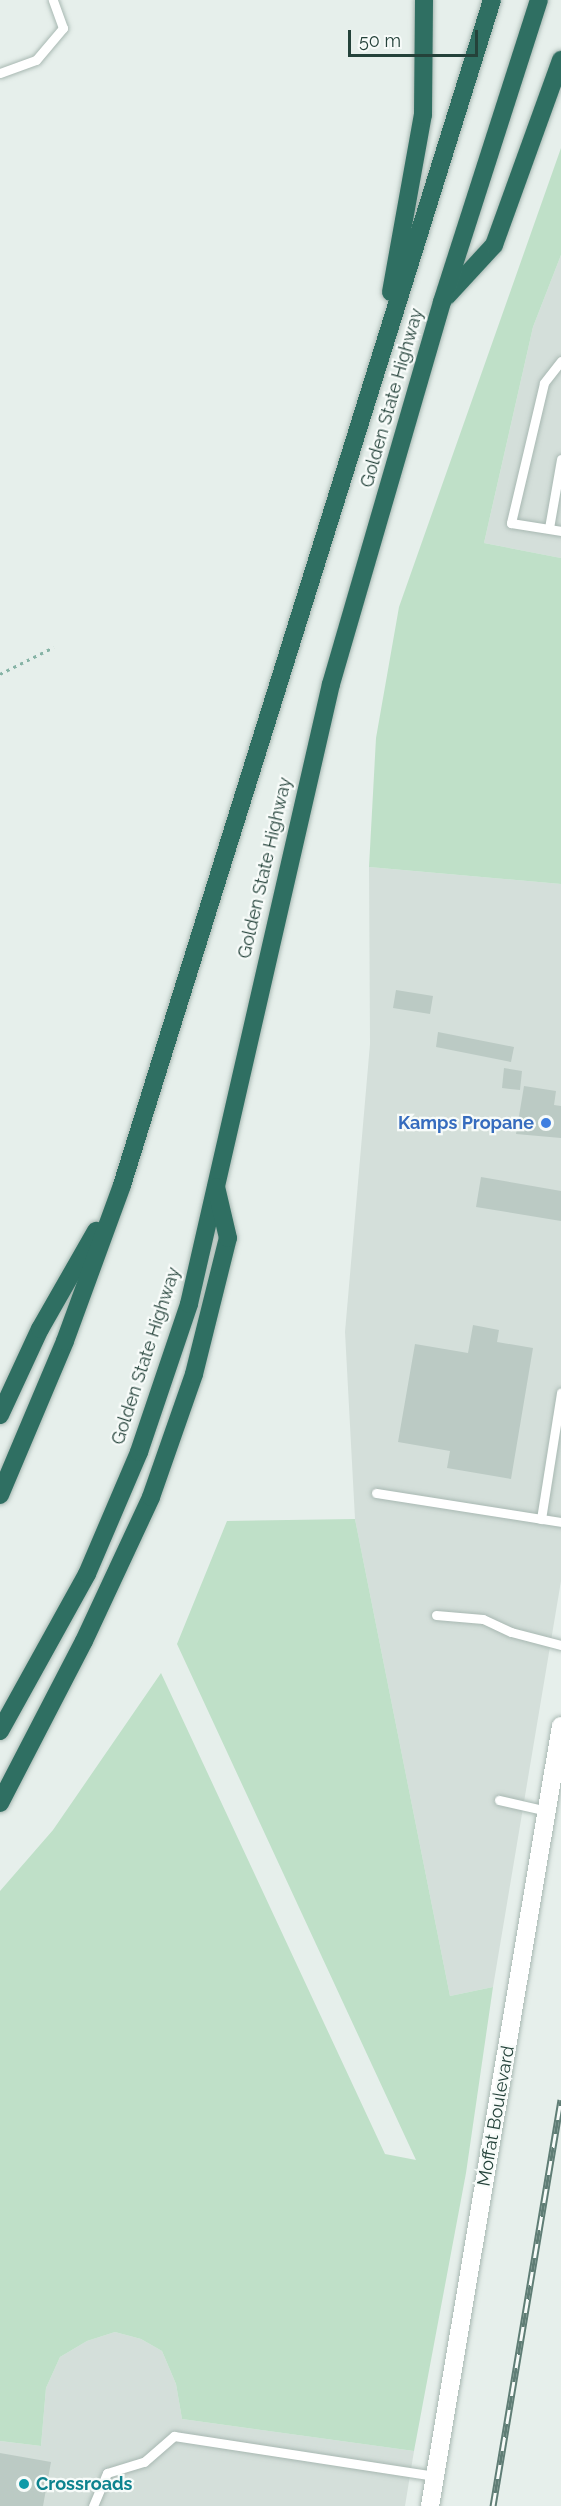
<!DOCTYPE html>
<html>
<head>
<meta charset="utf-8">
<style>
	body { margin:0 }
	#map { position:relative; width:561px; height:2506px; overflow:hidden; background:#e6efeb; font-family:Raleway,sans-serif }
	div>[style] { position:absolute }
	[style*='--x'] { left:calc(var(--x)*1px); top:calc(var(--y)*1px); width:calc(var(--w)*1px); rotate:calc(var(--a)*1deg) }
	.built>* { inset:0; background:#d4dfda }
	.green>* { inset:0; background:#bfe0c8 }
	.building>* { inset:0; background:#bbcac4 }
	.path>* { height:3px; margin-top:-1.5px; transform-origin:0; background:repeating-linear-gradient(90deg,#86b3a5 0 3px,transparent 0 7.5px) }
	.roads { filter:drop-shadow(0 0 2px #a8b8b2) drop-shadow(0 0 2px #a8b8b2) }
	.lane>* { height:9px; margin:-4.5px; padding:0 4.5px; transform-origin:4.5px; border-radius:4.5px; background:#fff }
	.secondary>* { height:18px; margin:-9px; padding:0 9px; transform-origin:9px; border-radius:9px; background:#fff }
	.highway>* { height:18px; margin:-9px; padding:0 9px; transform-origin:9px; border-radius:9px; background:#2f6f62 }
	.rail>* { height:7px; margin-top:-3.5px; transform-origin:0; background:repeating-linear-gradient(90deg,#f7fbf9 0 14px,#5f7d75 0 28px); box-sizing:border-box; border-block:2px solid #5f7d75 }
	.dots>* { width:16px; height:16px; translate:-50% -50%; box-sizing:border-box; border:3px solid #f7fbf9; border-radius:50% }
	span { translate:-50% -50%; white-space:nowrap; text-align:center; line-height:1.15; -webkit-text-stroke:4.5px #f7fbf9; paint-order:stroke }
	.street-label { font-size:18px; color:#24423a }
	.shop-label { font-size:18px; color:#366cbe; font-weight:700 }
	.right { translate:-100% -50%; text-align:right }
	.culture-label { font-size:18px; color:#0d838f; font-weight:700 }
	.left { translate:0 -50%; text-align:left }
	.scale { position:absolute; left:348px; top:30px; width:130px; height:27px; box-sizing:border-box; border:3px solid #24423a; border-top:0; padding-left:8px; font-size:18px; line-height:21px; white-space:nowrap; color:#24423a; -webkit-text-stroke:4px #f7fbf9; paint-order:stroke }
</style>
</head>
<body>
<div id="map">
	<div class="built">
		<div style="clip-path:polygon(561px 255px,561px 558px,484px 543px,533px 327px)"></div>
		<div style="clip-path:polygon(369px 867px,561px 884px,561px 1581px,493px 1987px,450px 1996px,355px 1519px,345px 1332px,370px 1044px)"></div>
		<div style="clip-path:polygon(115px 2332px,141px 2339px,162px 2351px,176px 2384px,182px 2419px,414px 2451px,405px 2506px,0 2506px,0 2441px,41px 2446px,46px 2388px,60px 2357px,87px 2341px)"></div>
	</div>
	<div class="green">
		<div style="clip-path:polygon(561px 148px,561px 255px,533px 327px,484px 543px,561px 558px,561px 884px,369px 867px,376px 738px,399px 607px)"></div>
		<div style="clip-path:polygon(355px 1519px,450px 1996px,493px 1987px,466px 2173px,414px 2451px,182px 2419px,176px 2384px,162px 2351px,141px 2339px,115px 2332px,87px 2341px,60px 2357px,46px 2388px,41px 2446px,0 2441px,0 1891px,53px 1830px,161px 1673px,385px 2154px,416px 2160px,177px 1644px,227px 1521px)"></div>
	</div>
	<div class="building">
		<div style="clip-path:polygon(396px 990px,433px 996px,430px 1014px,393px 1008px)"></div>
		<div style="clip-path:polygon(438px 1032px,514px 1047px,511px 1062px,436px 1047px)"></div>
		<div style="clip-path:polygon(504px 1068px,522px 1071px,520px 1090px,502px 1088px)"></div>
		<div style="clip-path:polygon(524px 1086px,556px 1091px,554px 1105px,561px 1106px,561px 1138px,516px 1134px)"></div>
		<div style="clip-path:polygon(481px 1177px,561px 1191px,561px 1221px,476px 1207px)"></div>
		<div style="clip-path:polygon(473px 1325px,499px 1330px,497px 1342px,533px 1348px,511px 1479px,447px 1468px,450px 1451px,398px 1442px,415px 1344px,468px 1353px)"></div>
		<div style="clip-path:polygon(0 2453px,51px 2462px,43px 2506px,0 2506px)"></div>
	</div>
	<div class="path">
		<div style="--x:0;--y:674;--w:60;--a:-26.6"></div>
	</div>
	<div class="roads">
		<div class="lane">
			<div style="--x:0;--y:73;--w:38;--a:-20"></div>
			<div style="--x:36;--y:60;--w:42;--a:-49.8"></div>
			<div style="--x:63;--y:28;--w:30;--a:-110"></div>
			<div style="--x:561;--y:361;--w:28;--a:128"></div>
			<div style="--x:544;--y:383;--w:144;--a:103.3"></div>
			<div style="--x:511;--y:523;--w:51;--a:9.1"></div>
			<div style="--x:549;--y:528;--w:70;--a:-80.1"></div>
			<div style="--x:376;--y:1493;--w:187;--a:8.9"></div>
			<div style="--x:541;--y:1519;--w:128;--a:-81"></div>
			<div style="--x:436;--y:1615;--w:47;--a:4.9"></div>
			<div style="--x:483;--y:1619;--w:31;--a:25"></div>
			<div style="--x:511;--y:1632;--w:52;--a:14.6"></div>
			<div style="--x:499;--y:1800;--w:49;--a:12.9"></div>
			<div style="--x:93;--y:2506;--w:36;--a:-67"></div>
			<div style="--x:107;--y:2473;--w:39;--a:-17"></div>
			<div style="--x:144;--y:2462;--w:40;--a:-41"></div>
			<div style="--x:174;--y:2436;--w:264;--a:8.7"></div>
		</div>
		<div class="secondary">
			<div style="--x:430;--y:2506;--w:791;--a:-80.47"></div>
		</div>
		<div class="highway">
			<div style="--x:391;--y:292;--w:180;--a:-79.8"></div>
			<div style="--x:423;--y:115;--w:115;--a:-89.5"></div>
			<div style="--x:447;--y:296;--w:69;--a:-47.3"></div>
			<div style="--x:494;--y:245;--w:197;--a:-70.1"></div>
			<div style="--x:0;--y:1415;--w:95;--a:-65.1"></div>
			<div style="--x:40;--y:1329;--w:113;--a:-60.3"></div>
			<div style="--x:0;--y:1495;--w:167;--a:-67.1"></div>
			<div style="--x:65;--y:1341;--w:166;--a:-69.9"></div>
			<div style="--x:122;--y:1185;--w:1241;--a:-72.66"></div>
			<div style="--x:0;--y:1731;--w:179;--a:-61"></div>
			<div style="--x:87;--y:1574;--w:133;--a:-66.9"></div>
			<div style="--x:139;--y:1452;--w:156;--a:-71.3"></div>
			<div style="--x:189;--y:1304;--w:636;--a:-77.1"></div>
			<div style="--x:331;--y:684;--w:398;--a:-73.8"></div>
			<div style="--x:442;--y:302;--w:317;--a:-72.2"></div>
			<div style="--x:0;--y:1803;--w:182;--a:-62.6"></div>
			<div style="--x:84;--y:1641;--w:159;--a:-65"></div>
			<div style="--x:151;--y:1497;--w:130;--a:-70.7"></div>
			<div style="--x:194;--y:1374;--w:140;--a:-76"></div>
			<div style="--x:228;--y:1238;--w:52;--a:-103.2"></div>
		</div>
	</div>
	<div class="rail">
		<div style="--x:493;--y:2506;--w:412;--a:-80.5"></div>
	</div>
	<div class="dots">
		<div style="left:546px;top:1123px;background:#3f7fe0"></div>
		<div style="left:24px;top:2484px;background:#0f9aa8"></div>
	</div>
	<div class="street-label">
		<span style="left:392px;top:398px;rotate:-74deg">Golden State Highway</span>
		<span style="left:265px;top:868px;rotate:-77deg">Golden State Highway</span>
		<span style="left:146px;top:1356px;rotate:-72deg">Golden State Highway</span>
		<span style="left:496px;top:2116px;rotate:-80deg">Moffat Boulevard</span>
	</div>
	<div class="shop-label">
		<span class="right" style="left:534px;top:1123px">Kamps Propane</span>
	</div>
	<div class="culture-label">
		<span class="left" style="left:36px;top:2484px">Crossroads</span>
	</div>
	<div class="scale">50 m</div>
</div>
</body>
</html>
